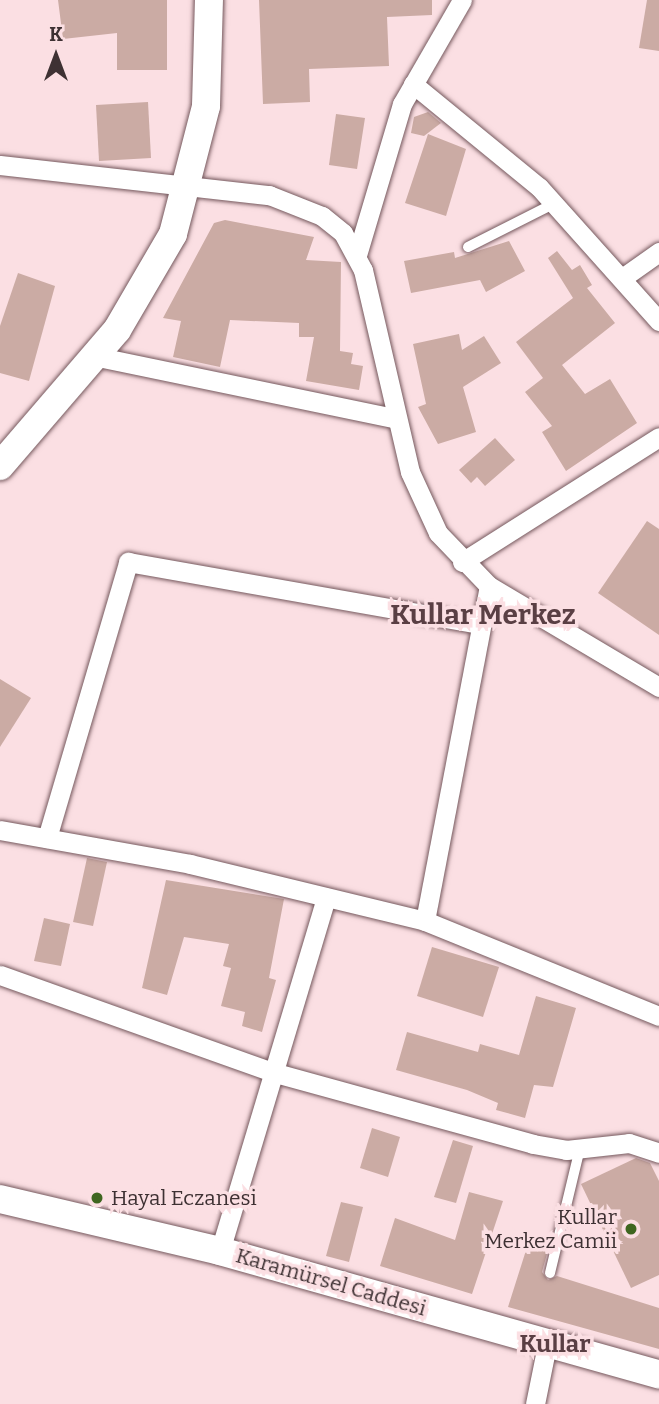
<!DOCTYPE html>
<html>
<head>
<meta charset="utf-8">
<style>
	body { margin:0 }
	#map { position:relative; width:659px; height:1404px; overflow:hidden; background:#fbdfe3; font-family:Bitter,serif }
	div>[style] { position:absolute }
	[style*='--x'] { left:calc(var(--x)*1px); top:calc(var(--y)*1px); width:calc(var(--w)*1px); rotate:calc(var(--a)*1deg) }
	.building>* { inset:0; background:#cbaba4 }
	.roads { filter:drop-shadow(0 0 2px #75585d) drop-shadow(0 0 2px #75585d) }
	.lane>* { height:10px; margin:-5px; padding:0 5px; transform-origin:5px; border-radius:5px; background:#fff }
	.street>* { height:19px; margin:-9.5px; padding:0 9.5px; transform-origin:9.5px; border-radius:9.5px; background:#fff }
	.secondary>* { height:28px; margin:-14px; padding:0 14px; transform-origin:14px; border-radius:14px; background:#fff }
	.dots>* { width:19px; height:19px; translate:-50% -50%; box-sizing:border-box; border:4px solid #fbdfe3; border-radius:50% }
	span { translate:-50% -50%; white-space:nowrap; text-align:center; line-height:1.15; -webkit-text-stroke:7px #fbdfe3; paint-order:stroke }
	.poi-label { font-size:21px; color:#3e3133 }
	.left { translate:0 -50%; text-align:left }
	.right { translate:-100% -50%; text-align:right }
	.street-label { font-size:21px; color:#3e3133 }
	.quarter-label { font-size:24px; color:#5a3f44; font-weight:700 }
	.district-label { font-size:28px; color:#5a3f44; font-weight:700 }
	.north { position:absolute; left:21px; top:21px; width:70px; height:70px; -webkit-text-stroke:5px #fbdfe3; paint-order:stroke; rotate:0deg; font-size:19px; font-weight:700; line-height:28px; text-align:center; color:#3e3133 }
	.north::after { content:''; display:block; margin:auto; width:24px; height:32px; background:#3e3133; clip-path:polygon(50% 0,100% 100%,50% 72%,0 100%) }
</style>
</head>
<body>
<div id="map">
	<div class="building">
		<div style="clip-path:polygon(58px 0,167px 0,167px 70px,117px 70px,117px 33px,63px 39px)"></div>
		<div style="clip-path:polygon(259px 0,432px 0,432px 15px,387px 17px,389px 66px,309px 69px,310px 102px,263px 104px)"></div>
		<div style="clip-path:polygon(647px 0,659px 0,659px 51px,639px 48px)"></div>
		<div style="clip-path:polygon(148px 102px,151px 158px,99px 161px,96px 105px)"></div>
		<div style="clip-path:polygon(428px 112px,441px 123px,424px 136px,411px 133px,414px 117px)"></div>
		<div style="clip-path:polygon(336px 114px,365px 118px,357px 169px,329px 165px)"></div>
		<div style="clip-path:polygon(428px 134px,466px 149px,446px 216px,405px 203px)"></div>
		<div style="clip-path:polygon(225px 220px,314px 237px,306px 260px,341px 262px,340px 351px,353px 353px,351px 364px,363px 366px,359px 390px,306px 381px,314px 337px,299px 337px,299px 323px,230px 320px,220px 367px,173px 357px,181px 321px,163px 318px,214px 223px)"></div>
		<div style="clip-path:polygon(509px 241px,525px 271px,486px 292px,480px 280px,411px 293px,404px 261px,454px 252px,455px 258px)"></div>
		<div style="clip-path:polygon(557px 251px,572px 270px,580px 265px,592px 285px,587px 288px,615px 323px,562px 365px,585px 394px,610px 379px,637px 423px,566px 471px,542px 432px,552px 426px,525px 392px,543px 378px,516px 342px,573px 298px,548px 258px)"></div>
		<div style="clip-path:polygon(18px 273px,55px 286px,29px 381px,0 373px,0 326px)"></div>
		<div style="clip-path:polygon(459px 334px,462px 350px,484px 336px,501px 363px,463px 387px,476px 432px,438px 444px,418px 407px,426px 404px,413px 344px)"></div>
		<div style="clip-path:polygon(495px 438px,515px 460px,485px 486px,477px 477px,471px 483px,459px 470px)"></div>
		<div style="clip-path:polygon(647px 521px,659px 529px,659px 635px,598px 593px)"></div>
		<div style="clip-path:polygon(0 679px,31px 698px,0 747px)"></div>
		<div style="clip-path:polygon(87px 858px,107px 862px,93px 926px,73px 922px)"></div>
		<div style="clip-path:polygon(166px 880px,284px 899px,269px 978px,276px 980px,262px 1032px,242px 1026px,245px 1012px,221px 1006px,231px 968px,223px 966px,229px 944px,184px 937px,167px 995px,142px 988px)"></div>
		<div style="clip-path:polygon(44px 918px,70px 924px,61px 966px,34px 961px)"></div>
		<div style="clip-path:polygon(432px 947px,499px 967px,483px 1017px,417px 996px)"></div>
		<div style="clip-path:polygon(536px 996px,576px 1008px,553px 1087px,534px 1085px,525px 1118px,496px 1110px,498px 1103px,467px 1090px,396px 1070px,407px 1032px,478px 1052px,480px 1044px,519px 1055px)"></div>
		<div style="clip-path:polygon(372px 1128px,400px 1137px,388px 1177px,360px 1168px)"></div>
		<div style="clip-path:polygon(453px 1140px,473px 1146px,456px 1203px,434px 1197px)"></div>
		<div style="clip-path:polygon(636px 1158px,650px 1163px,659px 1181px,659px 1275px,631px 1288px,581px 1184px)"></div>
		<div style="clip-path:polygon(469px 1192px,503px 1201px,472px 1294px,380px 1266px,395px 1218px,455px 1240px)"></div>
		<div style="clip-path:polygon(341px 1202px,363px 1207px,349px 1262px,326px 1256px)"></div>
		<div style="clip-path:polygon(528px 1244px,548px 1250px,542px 1272px,548px 1280px,557px 1276px,659px 1308px,659px 1349px,508px 1307px)"></div>
	</div>
	<div class="roads">
		<div class="lane">
			<div style="--x:468;--y:247;--w:97;--a:-26.8"></div>
			<div style="--x:550;--y:1273;--w:129;--a:-76.5"></div>
		</div>
		<div class="street">
			<div style="--x:413;--y:84;--w:163;--a:39.3"></div>
			<div style="--x:539;--y:187;--w:180;--a:48.2"></div>
			<div style="--x:0;--y:165;--w:271;--a:6.4"></div>
			<div style="--x:269;--y:195;--w:57;--a:21.6"></div>
			<div style="--x:322;--y:216;--w:27;--a:39"></div>
			<div style="--x:343;--y:233;--w:42;--a:61.6"></div>
			<div style="--x:363;--y:270;--w:207;--a:76.9"></div>
			<div style="--x:410;--y:472;--w:67;--a:65.3"></div>
			<div style="--x:438;--y:533;--w:74;--a:46.1"></div>
			<div style="--x:489;--y:586;--w:198;--a:30.7"></div>
			<div style="--x:357;--y:255;--w:158;--a:-73.4"></div>
			<div style="--x:402;--y:104;--w:120;--a:-60"></div>
			<div style="--x:625;--y:276;--w:42;--a:-35.2"></div>
			<div style="--x:94;--y:356;--w:309;--a:11.7"></div>
			<div style="--x:462;--y:562;--w:233;--a:-32.4"></div>
			<div style="--x:0;--y:830;--w:193;--a:10.1"></div>
			<div style="--x:190;--y:864;--w:242;--a:13.6"></div>
			<div style="--x:425;--y:921;--w:253;--a:22.1"></div>
			<div style="--x:47;--y:838;--w:288;--a:-73.6"></div>
			<div style="--x:128;--y:562;--w:357;--a:10"></div>
			<div style="--x:425;--y:921;--w:341;--a:-79.2"></div>
			<div style="--x:0;--y:975;--w:289;--a:19.6"></div>
			<div style="--x:272;--y:1072;--w:271;--a:15.4"></div>
			<div style="--x:533;--y:1144;--w:34;--a:10"></div>
			<div style="--x:566;--y:1150;--w:63;--a:-6.3"></div>
			<div style="--x:629;--y:1143;--w:32;--a:18"></div>
			<div style="--x:220;--y:1251;--w:369;--a:-73.3"></div>
			<div style="--x:535;--y:1404;--w:60;--a:-78.5"></div>
		</div>
		<div class="secondary">
			<div style="--x:0;--y:466;--w:179;--a:-49.3"></div>
			<div style="--x:117;--y:330;--w:111;--a:-59.7"></div>
			<div style="--x:173;--y:234;--w:132;--a:-75.5"></div>
			<div style="--x:206;--y:106;--w:106;--a:-88.4"></div>
			<div style="--x:0;--y:1199;--w:226;--a:13.3"></div>
			<div style="--x:220;--y:1251;--w:456;--a:15.7"></div>
		</div>
	</div>
	<div class="dots">
		<div style="left:97px;top:1198px;background:#3f6620"></div>
		<div style="left:631px;top:1229px;background:#3f6620"></div>
	</div>
	<div class="poi-label">
		<span class="left" style="left:111px;top:1198px">Hayal Eczanesi</span>
		<span class="right" style="left:617px;top:1229px">Kullar<br>Merkez Camii</span>
	</div>
	<div class="street-label">
		<span style="left:331px;top:1282px;rotate:16deg">Karamürsel Caddesi</span>
	</div>
	<div class="quarter-label">
		<span style="left:555px;top:1345px">Kullar</span>
	</div>
	<div class="district-label">
		<span style="left:483px;top:615px">Kullar Merkez</span>
	</div>
	<div class="north">K</div>
</div>
</body>
</html>
